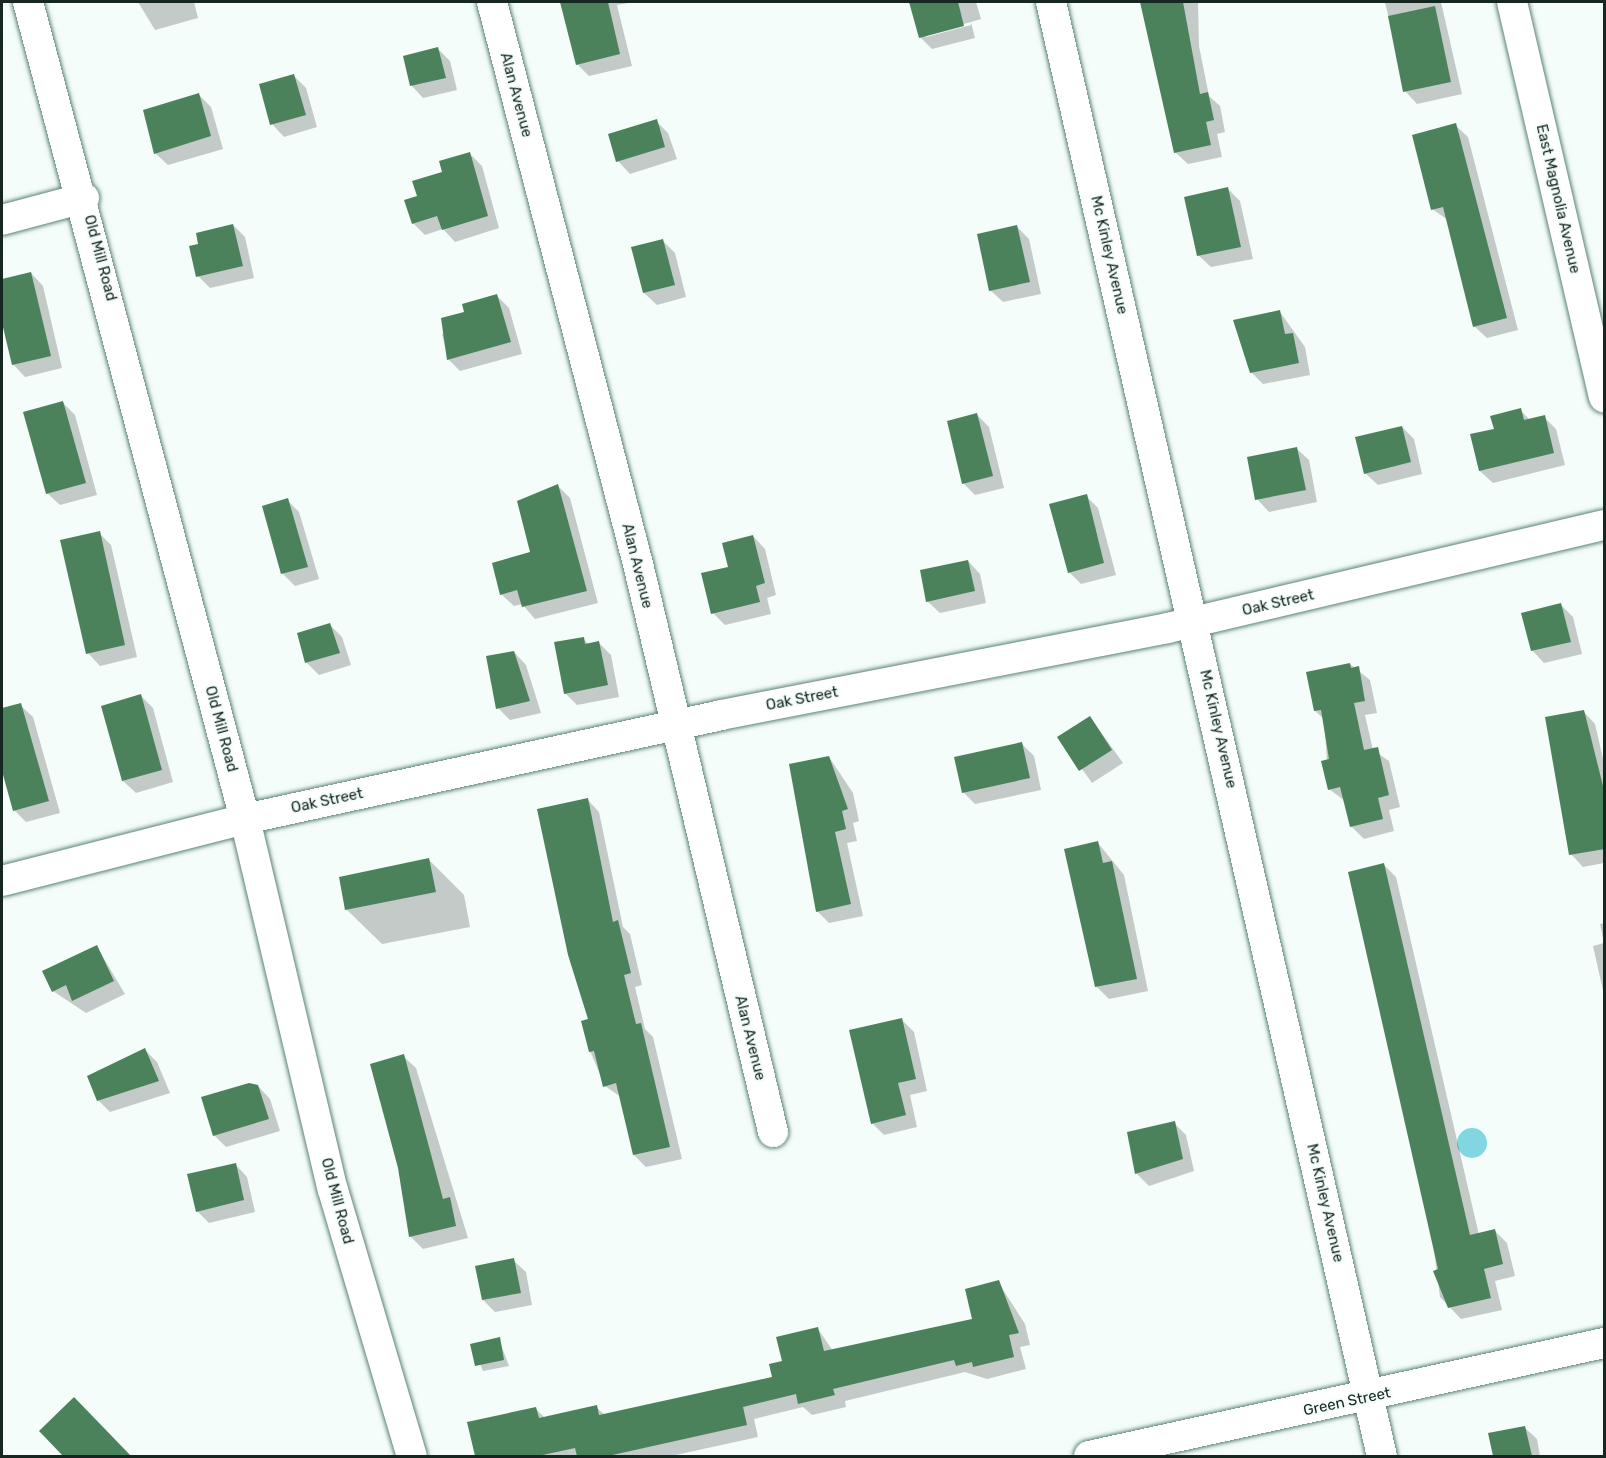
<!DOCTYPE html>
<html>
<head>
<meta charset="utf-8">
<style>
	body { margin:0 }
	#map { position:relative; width:1606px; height:1458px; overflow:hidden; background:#f4fdf9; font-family:Rubik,sans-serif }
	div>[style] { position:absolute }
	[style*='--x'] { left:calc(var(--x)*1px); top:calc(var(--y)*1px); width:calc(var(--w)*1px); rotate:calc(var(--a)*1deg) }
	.water>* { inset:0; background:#81d6e2 }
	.round { border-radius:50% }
	.shadow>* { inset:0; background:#0003 }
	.building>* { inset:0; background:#4b825b }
	.roads { filter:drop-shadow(0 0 2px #5c8375) drop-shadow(0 0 2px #5c8375) }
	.minor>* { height:30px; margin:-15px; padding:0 15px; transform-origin:15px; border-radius:15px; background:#fff }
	span { translate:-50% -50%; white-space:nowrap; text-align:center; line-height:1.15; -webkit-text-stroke:4.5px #f4fdf9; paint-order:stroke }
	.street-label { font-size:15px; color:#162621 }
	.frame { position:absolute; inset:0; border:3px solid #162621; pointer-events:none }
</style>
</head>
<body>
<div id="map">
	<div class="water">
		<div class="round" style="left:1457px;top:1128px;width:30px;height:30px"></div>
	</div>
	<div class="shadow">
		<div style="clip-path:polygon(138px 2px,194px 2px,198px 18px,155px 30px)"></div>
		<div style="clip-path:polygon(562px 2px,634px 2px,617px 5px,632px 66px,589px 76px,577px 64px)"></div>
		<div style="clip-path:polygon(evenodd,911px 2px,976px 2px,981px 19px,971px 22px,975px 38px,932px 49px,920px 37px,911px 2px,971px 22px,971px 25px,926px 37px,926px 34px,971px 22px)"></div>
		<div style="clip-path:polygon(1142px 2px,1198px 2px,1199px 46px,1209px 96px,1220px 106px,1225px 132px,1217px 134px,1222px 157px,1188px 164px,1175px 152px)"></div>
		<div style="clip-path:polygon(1385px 2px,1441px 2px,1462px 94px,1417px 104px,1405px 91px)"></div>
		<div style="clip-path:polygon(438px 49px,450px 61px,457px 90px,423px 98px,411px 85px)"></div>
		<div style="clip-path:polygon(294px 76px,306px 88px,317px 127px,284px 137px,272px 124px)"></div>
		<div style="clip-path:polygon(199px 95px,211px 107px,223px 149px,168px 165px,155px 153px)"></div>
		<div style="clip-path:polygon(656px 121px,668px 133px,677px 159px,630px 174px,618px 161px)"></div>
		<div style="clip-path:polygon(1455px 125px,1468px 137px,1518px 330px,1487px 338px,1474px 326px,1448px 220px,1432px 209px)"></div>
		<div style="clip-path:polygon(470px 154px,482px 166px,499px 228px,455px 242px,443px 229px,425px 235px,413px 223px,419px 197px)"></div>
		<div style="clip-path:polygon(1228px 189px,1240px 201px,1253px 259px,1211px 267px,1198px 255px)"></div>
		<div style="clip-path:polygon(233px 225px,245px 237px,254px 278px,210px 288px,198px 276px,200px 245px)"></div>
		<div style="clip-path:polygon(1017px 227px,1029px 239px,1041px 294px,1003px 302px,990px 290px)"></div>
		<div style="clip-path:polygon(663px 241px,675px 253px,686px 297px,657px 305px,644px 293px)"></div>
		<div style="clip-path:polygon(31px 273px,43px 286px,62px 368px,25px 377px,13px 364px,2px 317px,2px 281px)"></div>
		<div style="clip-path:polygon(497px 296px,509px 308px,522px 354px,460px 371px,448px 359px,442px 334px)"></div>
		<div style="clip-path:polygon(1280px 312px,1305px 347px,1310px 375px,1263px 384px,1251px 372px,1235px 321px)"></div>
		<div style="clip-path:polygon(63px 403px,75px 415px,97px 495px,60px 505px,47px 493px)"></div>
		<div style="clip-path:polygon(1520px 410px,1530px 420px,1544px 417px,1556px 429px,1565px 465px,1493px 483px,1480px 471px,1472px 435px,1495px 430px)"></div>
		<div style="clip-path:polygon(977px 415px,989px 427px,1004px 488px,975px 495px,963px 483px)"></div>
		<div style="clip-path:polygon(1402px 427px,1414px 439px,1422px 474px,1378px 485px,1365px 473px)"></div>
		<div style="clip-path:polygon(1296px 448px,1309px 460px,1317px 502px,1269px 512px,1257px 499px)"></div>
		<div style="clip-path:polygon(558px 486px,570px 498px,598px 603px,535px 619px,522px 604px,514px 606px,501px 594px,532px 554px)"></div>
		<div style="clip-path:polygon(1086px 496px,1098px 508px,1116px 575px,1081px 584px,1069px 572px)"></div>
		<div style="clip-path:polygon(287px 500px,299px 512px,319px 579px,295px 586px,283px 574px)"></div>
		<div style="clip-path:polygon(99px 533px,111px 545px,137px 657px,100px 666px,88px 653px)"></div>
		<div style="clip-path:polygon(753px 536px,765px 549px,776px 595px,767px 598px,771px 614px,725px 625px,713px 613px,730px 568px)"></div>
		<div style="clip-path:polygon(968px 561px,980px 574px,986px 603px,940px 613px,927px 601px)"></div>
		<div style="clip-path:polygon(1561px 605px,1573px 617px,1582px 654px,1544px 663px,1532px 650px)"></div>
		<div style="clip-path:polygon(330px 625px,342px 637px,351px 665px,319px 675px,307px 663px,298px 634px)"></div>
		<div style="clip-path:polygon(583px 638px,589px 645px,599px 643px,611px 655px,619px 697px,577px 705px,565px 693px)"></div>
		<div style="clip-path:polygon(514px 652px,526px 665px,541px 713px,510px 720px,498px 708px)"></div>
		<div style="clip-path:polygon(1350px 664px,1370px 680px,1377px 713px,1365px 715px,1373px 750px,1389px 761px,1400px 807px,1389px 810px,1394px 831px,1364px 839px,1351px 826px,1345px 801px,1329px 789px,1324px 719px,1315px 711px)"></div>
		<div style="clip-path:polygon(141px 696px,153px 708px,173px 782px,136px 793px,123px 781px,103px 707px)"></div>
		<div style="clip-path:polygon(20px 705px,33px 717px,60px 813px,26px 822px,14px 810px,2px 766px,2px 710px)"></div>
		<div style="clip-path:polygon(1583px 711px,1595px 724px,1604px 763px,1604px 863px,1583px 867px,1571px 854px)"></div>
		<div style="clip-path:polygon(1090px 717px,1123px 763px,1092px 783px,1059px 737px)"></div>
		<div style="clip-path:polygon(1022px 744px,1034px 756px,1041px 790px,975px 804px,963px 792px)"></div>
		<div style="clip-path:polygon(829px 757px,853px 793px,859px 821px,853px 823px,857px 841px,847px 843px,863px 916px,829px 923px,817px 911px)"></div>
		<div style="clip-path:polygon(587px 799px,599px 812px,623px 927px,630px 934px,642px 985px,635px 987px,645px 1029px,653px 1037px,682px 1159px,646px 1167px,634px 1155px,621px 1097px,605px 1086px,590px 1051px)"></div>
		<div style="clip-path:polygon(1098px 843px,1124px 875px,1148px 991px,1109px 999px,1096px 986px)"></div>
		<div style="clip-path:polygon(429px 860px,464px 895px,470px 927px,382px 944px,346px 909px)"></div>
		<div style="clip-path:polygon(1384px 865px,1396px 877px,1479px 1235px,1495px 1231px,1507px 1243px,1515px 1276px,1495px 1281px,1502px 1310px,1461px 1319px,1440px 1297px)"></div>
		<div style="clip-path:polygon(1604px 923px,1604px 995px,1593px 946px,1604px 943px,1600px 924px)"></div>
		<div style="clip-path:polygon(97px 947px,125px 994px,86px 1013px,53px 991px)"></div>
		<div style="clip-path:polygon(902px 1020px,914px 1032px,927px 1091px,910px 1095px,917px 1127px,884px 1135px,872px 1123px)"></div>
		<div style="clip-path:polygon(145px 1050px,157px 1062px,170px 1093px,110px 1112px,98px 1100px)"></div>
		<div style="clip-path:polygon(403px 1056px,416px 1068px,468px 1238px,423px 1249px,411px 1237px,400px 1167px)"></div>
		<div style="clip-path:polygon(258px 1086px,270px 1099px,280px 1131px,226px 1147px,214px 1135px)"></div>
		<div style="clip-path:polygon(1174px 1123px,1186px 1135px,1194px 1171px,1149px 1186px,1137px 1174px,1128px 1133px)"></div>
		<div style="clip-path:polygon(235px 1164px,247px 1177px,255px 1212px,209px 1223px,197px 1211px)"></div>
		<div style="clip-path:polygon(513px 1260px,526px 1272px,532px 1305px,495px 1312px,483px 1300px)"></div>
		<div style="clip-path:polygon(998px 1282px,1025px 1324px,1030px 1345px,1020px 1347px,1026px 1369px,987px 1379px,965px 1372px,845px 1401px,846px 1407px,812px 1415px,803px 1407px,754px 1419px,758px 1437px,671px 1456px,477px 1456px,469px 1423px,535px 1408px,545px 1418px,596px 1407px,605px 1415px,774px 1378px,818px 1329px,833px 1351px,974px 1320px)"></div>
		<div style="clip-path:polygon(499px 1339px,509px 1366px,483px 1371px,472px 1345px)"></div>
		<div style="clip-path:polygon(74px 1399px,130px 1456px,65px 1456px,41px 1431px)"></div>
		<div style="clip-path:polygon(1524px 1427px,1537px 1439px,1540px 1456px,1495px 1456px,1490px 1434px)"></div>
	</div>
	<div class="building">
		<div style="clip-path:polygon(560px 2px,608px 2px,620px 54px,576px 65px)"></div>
		<div style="clip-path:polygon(909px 2px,958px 2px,964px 26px,919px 38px)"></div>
		<div style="clip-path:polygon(1140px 2px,1183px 2px,1200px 94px,1208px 92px,1214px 120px,1206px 122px,1211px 145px,1174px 153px)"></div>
		<div style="clip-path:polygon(1435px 6px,1451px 82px,1403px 92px,1388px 16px)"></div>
		<div style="clip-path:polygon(438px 47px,446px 78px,410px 86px,403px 56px)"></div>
		<div style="clip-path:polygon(294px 74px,306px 115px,270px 125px,259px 84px)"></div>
		<div style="clip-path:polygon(199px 93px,211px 136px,154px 154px,143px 110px)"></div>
		<div style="clip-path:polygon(657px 119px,665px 147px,616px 162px,608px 134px)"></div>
		<div style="clip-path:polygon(1456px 123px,1507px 318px,1473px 327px,1443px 207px,1431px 210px,1412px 135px)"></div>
		<div style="clip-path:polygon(470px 152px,488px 216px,442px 230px,437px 216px,412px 224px,404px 200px,417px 196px,412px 181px,442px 172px,439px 161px)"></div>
		<div style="clip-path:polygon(1228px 187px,1241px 247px,1197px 256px,1184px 197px)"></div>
		<div style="clip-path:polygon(233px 224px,243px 266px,196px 277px,189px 246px,198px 244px,196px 233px)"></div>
		<div style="clip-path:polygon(1017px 225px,1030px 282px,989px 291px,977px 234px)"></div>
		<div style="clip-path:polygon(663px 239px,675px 285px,643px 293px,631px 247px)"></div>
		<div style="clip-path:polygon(31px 272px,51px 356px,12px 365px,2px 323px,2px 279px)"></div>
		<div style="clip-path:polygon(497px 294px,511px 342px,447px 360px,441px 318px,464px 312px,462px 304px)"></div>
		<div style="clip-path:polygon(1280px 310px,1285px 334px,1293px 333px,1299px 363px,1250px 373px,1233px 320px)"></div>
		<div style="clip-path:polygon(63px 401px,86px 483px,46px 494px,23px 412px)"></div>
		<div style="clip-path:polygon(1521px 408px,1524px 420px,1545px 415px,1554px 453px,1479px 471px,1470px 434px,1494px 429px,1490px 416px)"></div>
		<div style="clip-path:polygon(977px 413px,993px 476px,962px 484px,947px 421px)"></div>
		<div style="clip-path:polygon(1402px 426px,1411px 462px,1364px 474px,1355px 437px)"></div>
		<div style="clip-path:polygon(1297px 447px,1306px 490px,1255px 500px,1247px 457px)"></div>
		<div style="clip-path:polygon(558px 484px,587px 591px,522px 607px,517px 590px,500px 595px,492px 563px,530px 552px,517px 501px)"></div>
		<div style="clip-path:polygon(1087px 494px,1104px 563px,1068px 573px,1049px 504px)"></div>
		<div style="clip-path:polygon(288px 498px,308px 567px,281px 574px,262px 506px)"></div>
		<div style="clip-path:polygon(100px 531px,125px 645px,86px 654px,60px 540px)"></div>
		<div style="clip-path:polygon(753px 535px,765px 583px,756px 586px,760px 602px,711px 614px,701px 573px,728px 567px,722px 543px)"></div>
		<div style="clip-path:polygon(968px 560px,975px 591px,926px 602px,920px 570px)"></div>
		<div style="clip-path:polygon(1561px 603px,1571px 642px,1531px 651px,1521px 613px)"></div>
		<div style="clip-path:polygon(330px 623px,340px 653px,305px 663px,297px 633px)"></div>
		<div style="clip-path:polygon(584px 637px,585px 644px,599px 641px,608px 685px,564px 694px,554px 642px)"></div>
		<div style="clip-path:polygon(514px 651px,530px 701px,496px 709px,486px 656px)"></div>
		<div style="clip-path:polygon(1350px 663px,1351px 668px,1359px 666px,1365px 701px,1354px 703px,1364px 750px,1378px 747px,1389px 795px,1378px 798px,1383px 819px,1350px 827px,1340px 787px,1328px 790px,1321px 761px,1329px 759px,1321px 710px,1314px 711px,1306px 672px)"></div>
		<div style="clip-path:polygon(141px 694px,162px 770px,122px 781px,101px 706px)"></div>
		<div style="clip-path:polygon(21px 703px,49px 801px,13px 811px,2px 771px,2px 708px)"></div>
		<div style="clip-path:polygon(1584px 710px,1605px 794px,1605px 849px,1569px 855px,1545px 717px)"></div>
		<div style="clip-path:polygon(1090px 716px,1112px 750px,1079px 771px,1057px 737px)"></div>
		<div style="clip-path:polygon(1022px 742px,1030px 778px,962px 793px,954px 757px)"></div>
		<div style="clip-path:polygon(829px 756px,848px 809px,842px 811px,846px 829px,835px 832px,851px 904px,816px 912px,789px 764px)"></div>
		<div style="clip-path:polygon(588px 798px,613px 922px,618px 920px,631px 973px,624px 975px,636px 1024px,641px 1023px,670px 1147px,633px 1155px,616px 1083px,603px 1087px,594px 1051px,589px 1052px,581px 1021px,588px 1019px,568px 955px,537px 809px)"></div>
		<div style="clip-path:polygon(1098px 841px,1103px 863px,1112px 861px,1137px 979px,1095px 987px,1064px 849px)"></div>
		<div style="clip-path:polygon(429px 858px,436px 892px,345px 910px,339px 877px)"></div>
		<div style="clip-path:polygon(1384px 863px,1470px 1235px,1495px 1229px,1503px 1264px,1484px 1269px,1491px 1298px,1448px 1308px,1433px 1271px,1438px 1269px,1348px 872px)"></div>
		<div style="clip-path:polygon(97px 945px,114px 981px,72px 1001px,66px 985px,52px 992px,42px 971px)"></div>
		<div style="clip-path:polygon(902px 1018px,916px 1079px,898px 1083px,906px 1115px,871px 1124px,849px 1030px)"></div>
		<div style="clip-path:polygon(145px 1048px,159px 1081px,97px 1101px,87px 1076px)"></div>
		<div style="clip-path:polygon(404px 1054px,443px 1199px,450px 1197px,456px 1226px,409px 1237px,398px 1168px,370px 1064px)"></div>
		<div style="clip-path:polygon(249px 1083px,258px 1085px,269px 1119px,213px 1136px,201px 1097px)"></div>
		<div style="clip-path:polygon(1175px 1121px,1183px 1159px,1135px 1174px,1127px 1132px)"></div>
		<div style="clip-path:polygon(236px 1163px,244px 1200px,196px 1212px,187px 1174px)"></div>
		<div style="clip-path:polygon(514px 1258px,521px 1293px,482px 1300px,475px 1266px)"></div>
		<div style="clip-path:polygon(999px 1280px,1019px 1333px,1009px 1335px,1014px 1357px,973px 1367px,972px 1362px,956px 1366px,954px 1360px,833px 1389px,835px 1395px,798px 1404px,796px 1394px,743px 1407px,747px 1425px,608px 1456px,577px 1456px,575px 1448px,538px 1456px,475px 1456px,467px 1422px,536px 1407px,539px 1418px,597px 1405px,599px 1415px,772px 1377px,769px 1364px,782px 1361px,776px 1337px,818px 1327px,824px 1351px,972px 1319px,965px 1289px)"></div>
		<div style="clip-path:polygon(500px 1337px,504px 1360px,475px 1366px,470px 1344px)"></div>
		<div style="clip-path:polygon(74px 1397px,131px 1456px,63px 1456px,39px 1431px)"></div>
		<div style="clip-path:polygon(1525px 1426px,1532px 1456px,1493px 1456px,1488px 1433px)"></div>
	</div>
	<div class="roads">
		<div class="minor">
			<div style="--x:28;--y:2;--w:845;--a:75.13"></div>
			<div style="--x:245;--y:819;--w:381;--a:76.7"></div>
			<div style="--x:333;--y:1190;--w:277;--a:73.5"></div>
			<div style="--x:492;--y:2;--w:581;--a:75.44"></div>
			<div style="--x:638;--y:564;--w:584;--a:76.63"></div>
			<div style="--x:1051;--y:2;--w:1491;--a:77.18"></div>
			<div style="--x:1512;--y:2;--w:406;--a:76.9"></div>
			<div style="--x:2;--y:220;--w:85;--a:-15"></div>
			<div style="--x:2;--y:881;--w:251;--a:-14.3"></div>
			<div style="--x:245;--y:819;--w:487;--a:-12.3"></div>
			<div style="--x:721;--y:715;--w:455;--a:-11"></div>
			<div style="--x:1168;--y:628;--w:448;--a:-13.3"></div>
			<div style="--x:1089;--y:1456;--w:527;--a:-12.38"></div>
		</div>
	</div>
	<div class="street-label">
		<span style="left:516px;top:95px;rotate:75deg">Alan Avenue</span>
		<span style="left:1558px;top:199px;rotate:77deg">East Magnolia Avenue</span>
		<span style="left:1109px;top:255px;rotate:77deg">Mc Kinley Avenue</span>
		<span style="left:100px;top:258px;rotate:75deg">Old Mill Road</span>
		<span style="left:637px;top:566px;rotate:76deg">Alan Avenue</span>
		<span style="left:1278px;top:603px;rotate:-13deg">Oak Street</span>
		<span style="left:802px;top:699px;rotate:-11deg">Oak Street</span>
		<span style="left:221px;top:729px;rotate:75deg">Old Mill Road</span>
		<span style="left:1218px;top:729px;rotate:77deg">Mc Kinley Avenue</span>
		<span style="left:327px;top:801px;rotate:-12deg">Oak Street</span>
		<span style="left:750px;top:1038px;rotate:76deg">Alan Avenue</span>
		<span style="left:337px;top:1201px;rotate:75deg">Old Mill Road</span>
		<span style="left:1325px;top:1203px;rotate:77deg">Mc Kinley Avenue</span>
		<span style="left:1347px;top:1402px;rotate:-12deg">Green Street</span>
	</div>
	<div class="frame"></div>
</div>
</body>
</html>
